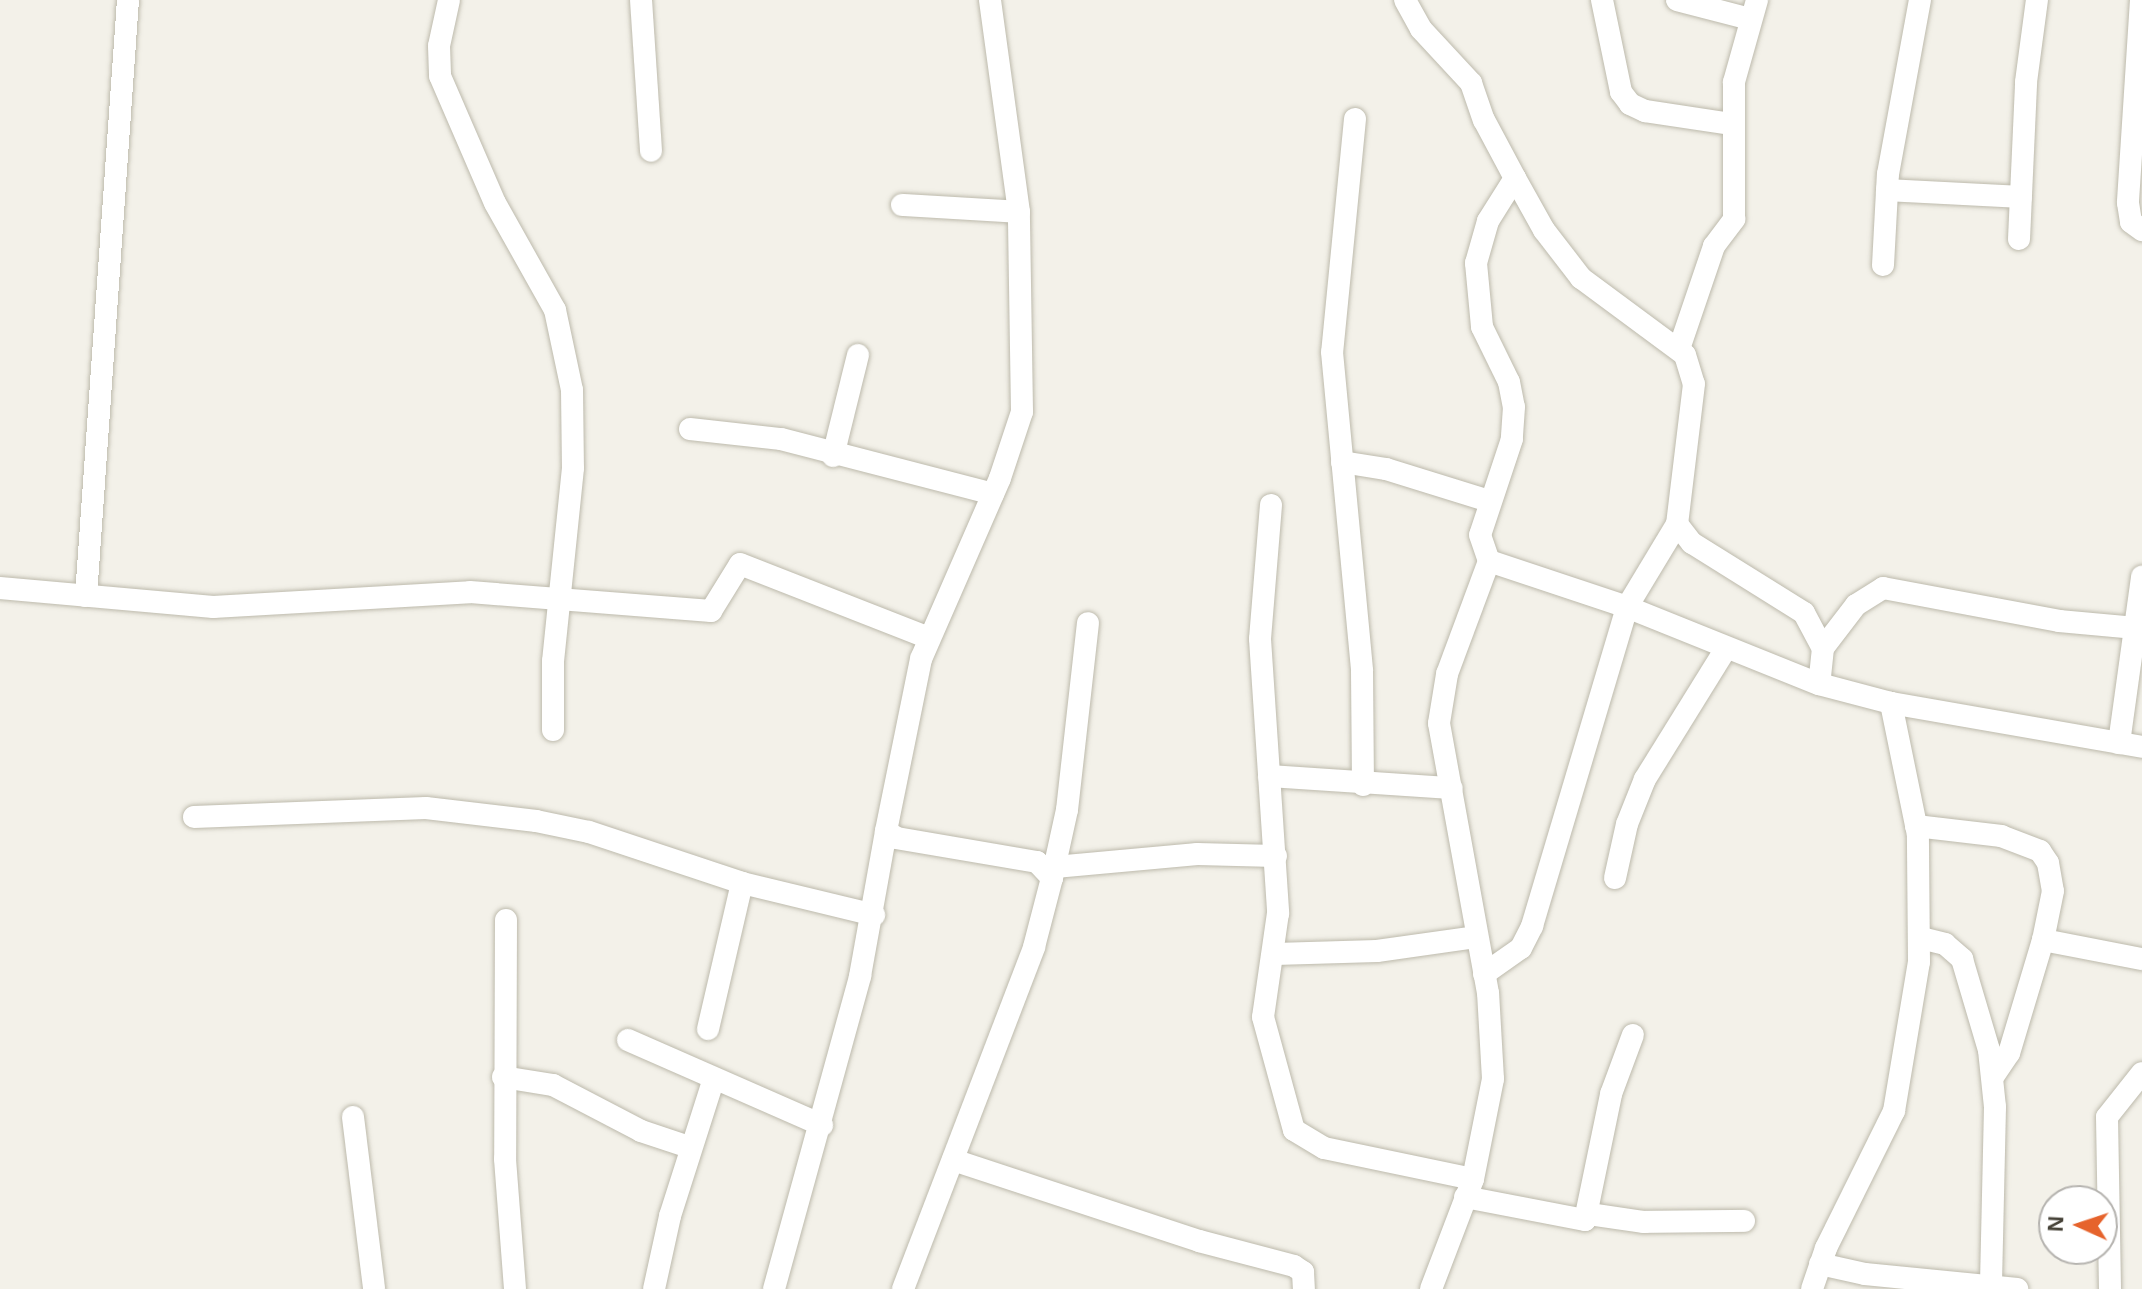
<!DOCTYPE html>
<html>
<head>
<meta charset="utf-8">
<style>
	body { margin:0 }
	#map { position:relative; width:2142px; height:1289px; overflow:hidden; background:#f3f1e9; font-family:Arial,sans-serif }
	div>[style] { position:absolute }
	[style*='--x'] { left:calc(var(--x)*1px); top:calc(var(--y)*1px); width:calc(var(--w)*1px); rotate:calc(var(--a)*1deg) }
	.roads { filter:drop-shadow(0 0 2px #bdbaac) drop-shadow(0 0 2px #bdbaac) }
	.minor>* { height:22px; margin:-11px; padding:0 11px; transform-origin:11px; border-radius:11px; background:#fff }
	span { translate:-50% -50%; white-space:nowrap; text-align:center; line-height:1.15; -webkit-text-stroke:6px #fff; paint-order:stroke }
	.north { position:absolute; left:2038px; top:1185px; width:80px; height:80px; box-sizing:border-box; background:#fff; border:2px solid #b5b3af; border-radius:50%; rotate:273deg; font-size:22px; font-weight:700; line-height:32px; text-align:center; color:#464238 }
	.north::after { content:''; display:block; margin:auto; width:28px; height:36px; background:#e6632c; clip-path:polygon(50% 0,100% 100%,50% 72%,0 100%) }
</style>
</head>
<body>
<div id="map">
	<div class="roads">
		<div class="minor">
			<div style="--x:449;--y:0;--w:47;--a:102.3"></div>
			<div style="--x:439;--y:46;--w:30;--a:88"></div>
			<div style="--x:440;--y:76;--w:138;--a:66.6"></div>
			<div style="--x:495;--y:203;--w:123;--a:60.7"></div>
			<div style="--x:555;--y:310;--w:82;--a:78"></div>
			<div style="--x:572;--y:390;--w:78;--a:89.3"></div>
			<div style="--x:573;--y:468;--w:194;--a:95.9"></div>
			<div style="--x:553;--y:661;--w:69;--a:90"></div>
			<div style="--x:641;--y:0;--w:151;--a:86.2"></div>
			<div style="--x:1405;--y:0;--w:33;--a:61"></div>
			<div style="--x:1421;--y:29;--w:74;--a:47.2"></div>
			<div style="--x:1471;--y:83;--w:39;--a:71"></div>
			<div style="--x:1484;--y:120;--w:66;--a:61.9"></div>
			<div style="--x:1515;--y:178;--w:51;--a:122.1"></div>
			<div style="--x:1488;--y:221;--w:44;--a:105.9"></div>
			<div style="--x:1476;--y:263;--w:64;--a:84.6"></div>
			<div style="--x:1482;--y:327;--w:61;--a:63.9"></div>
			<div style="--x:1509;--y:382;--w:25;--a:79"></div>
			<div style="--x:1514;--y:407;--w:32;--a:94"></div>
			<div style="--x:1512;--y:439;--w:101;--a:108.4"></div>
			<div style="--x:1480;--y:535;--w:28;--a:71"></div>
			<div style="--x:1489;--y:561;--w:145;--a:18.4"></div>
			<div style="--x:1627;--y:607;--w:207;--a:21.9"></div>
			<div style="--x:1819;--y:684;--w:74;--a:14.8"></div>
			<div style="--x:1891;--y:703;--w:255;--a:9.9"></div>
			<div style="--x:1602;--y:0;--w:94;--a:78.3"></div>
			<div style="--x:1621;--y:92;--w:15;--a:53"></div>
			<div style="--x:1630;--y:104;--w:17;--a:25"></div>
			<div style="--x:1645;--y:111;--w:88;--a:8.5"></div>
			<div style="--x:1677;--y:0;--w:75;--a:14.6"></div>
			<div style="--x:2141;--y:0;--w:203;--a:93.7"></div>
			<div style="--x:2128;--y:203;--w:19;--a:81"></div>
			<div style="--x:2131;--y:222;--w:14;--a:36"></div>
			<div style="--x:1355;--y:119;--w:234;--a:95.6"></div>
			<div style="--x:1332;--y:352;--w:320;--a:84.6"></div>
			<div style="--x:1362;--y:671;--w:114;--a:89.5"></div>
			<div style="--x:1515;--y:178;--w:60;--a:60.9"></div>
			<div style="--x:1544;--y:230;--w:61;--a:52.4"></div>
			<div style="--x:1581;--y:278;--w:129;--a:36.5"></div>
			<div style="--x:1685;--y:355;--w:30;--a:73"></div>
			<div style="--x:1694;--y:384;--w:141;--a:96.9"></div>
			<div style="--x:1677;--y:524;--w:24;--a:52"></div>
			<div style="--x:1692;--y:543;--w:132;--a:32"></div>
			<div style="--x:1804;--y:613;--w:40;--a:62"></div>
			<div style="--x:1823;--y:648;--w:36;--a:96"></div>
			<div style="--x:1887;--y:190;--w:134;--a:3"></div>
			<div style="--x:902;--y:205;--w:117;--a:3.4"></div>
			<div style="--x:2019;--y:239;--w:157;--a:-87.4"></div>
			<div style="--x:2026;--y:82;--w:83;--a:-82.4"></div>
			<div style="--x:1883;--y:265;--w:91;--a:-86.9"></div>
			<div style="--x:1888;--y:174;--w:177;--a:-79.6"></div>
			<div style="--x:1679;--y:349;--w:109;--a:-71.2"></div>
			<div style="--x:1714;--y:246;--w:34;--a:-53"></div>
			<div style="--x:1734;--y:219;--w:137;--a:-90"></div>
			<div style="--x:1734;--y:82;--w:85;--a:-74.3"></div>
			<div style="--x:690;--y:429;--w:92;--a:6.3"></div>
			<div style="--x:781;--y:439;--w:219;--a:14.5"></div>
			<div style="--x:833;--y:456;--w:104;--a:-76.1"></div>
			<div style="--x:1342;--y:462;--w:45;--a:9"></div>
			<div style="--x:1386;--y:469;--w:108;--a:17.3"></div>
			<div style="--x:1271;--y:505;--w:134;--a:94.7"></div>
			<div style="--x:1260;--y:639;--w:275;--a:86.2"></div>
			<div style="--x:1278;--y:913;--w:105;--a:98.2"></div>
			<div style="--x:1263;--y:1017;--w:117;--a:74.7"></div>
			<div style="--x:1294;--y:1130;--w:35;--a:31"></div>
			<div style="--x:1324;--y:1148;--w:152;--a:11.8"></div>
			<div style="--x:0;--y:588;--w:214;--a:5.1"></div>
			<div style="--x:213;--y:607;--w:257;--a:-3.3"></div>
			<div style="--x:470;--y:592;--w:242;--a:4.5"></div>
			<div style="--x:711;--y:611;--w:55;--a:-58.3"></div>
			<div style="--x:740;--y:564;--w:203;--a:21.4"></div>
			<div style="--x:86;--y:596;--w:597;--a:-85.97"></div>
			<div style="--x:1823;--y:648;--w:54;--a:-52.5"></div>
			<div style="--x:1856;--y:605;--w:32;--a:-32"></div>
			<div style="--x:1883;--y:588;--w:179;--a:10.6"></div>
			<div style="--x:2059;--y:621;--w:77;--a:5.2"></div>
			<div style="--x:2119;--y:743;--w:168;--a:-82.1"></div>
			<div style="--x:1269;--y:776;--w:183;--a:3.8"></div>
			<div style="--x:194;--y:817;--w:232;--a:-2.2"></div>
			<div style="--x:426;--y:808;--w:111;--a:6.7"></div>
			<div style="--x:536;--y:821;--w:54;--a:11.7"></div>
			<div style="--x:589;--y:832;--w:161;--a:18.4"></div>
			<div style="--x:742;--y:883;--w:136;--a:13.6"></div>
			<div style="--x:1916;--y:826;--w:86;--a:6.7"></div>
			<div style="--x:2001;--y:836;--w:42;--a:21"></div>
			<div style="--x:2040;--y:851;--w:14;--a:56"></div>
			<div style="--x:2048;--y:863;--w:28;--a:80"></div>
			<div style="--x:2053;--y:891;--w:50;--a:101.5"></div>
			<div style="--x:2043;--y:940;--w:118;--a:106.7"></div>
			<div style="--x:2009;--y:1053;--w:29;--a:124"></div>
			<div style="--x:1055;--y:867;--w:143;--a:-5.2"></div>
			<div style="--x:1197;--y:854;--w:79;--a:1.5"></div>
			<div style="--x:1052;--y:878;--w:70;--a:-77.6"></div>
			<div style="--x:1067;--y:810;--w:188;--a:-83.6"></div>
			<div style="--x:1615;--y:878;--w:55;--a:-77.5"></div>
			<div style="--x:1627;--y:824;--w:48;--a:-68.2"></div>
			<div style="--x:1645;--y:779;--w:152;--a:-58.2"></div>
			<div style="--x:506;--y:920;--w:239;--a:90.2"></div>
			<div style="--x:505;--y:1159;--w:130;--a:85.6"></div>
			<div style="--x:1921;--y:938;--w:25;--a:14"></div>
			<div style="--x:1945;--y:944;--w:23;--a:41"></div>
			<div style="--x:1962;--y:959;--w:95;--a:73.5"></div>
			<div style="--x:1989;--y:1050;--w:57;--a:84"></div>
			<div style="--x:1995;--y:1107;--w:182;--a:91.3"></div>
			<div style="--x:2043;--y:940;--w:101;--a:10.9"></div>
			<div style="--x:1275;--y:954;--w:102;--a:-1.7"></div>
			<div style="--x:1377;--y:951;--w:101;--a:-8"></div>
			<div style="--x:1484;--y:974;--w:45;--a:-35.1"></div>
			<div style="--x:1521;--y:948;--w:25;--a:-63"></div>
			<div style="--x:1532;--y:926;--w:333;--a:-73.4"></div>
			<div style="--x:1627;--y:607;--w:97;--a:-58.9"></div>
			<div style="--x:708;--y:1029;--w:150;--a:-76.9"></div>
			<div style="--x:628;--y:1040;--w:212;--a:23.7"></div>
			<div style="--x:503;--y:1077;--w:51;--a:9.1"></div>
			<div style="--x:553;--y:1085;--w:99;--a:27.6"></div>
			<div style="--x:641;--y:1131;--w:51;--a:18.4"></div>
			<div style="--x:353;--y:1117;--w:173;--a:83"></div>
			<div style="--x:953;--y:1160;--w:259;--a:18.2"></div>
			<div style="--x:1199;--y:1241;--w:98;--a:14.7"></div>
			<div style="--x:1294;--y:1266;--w:11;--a:34"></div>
			<div style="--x:1303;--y:1272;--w:17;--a:87"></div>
			<div style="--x:1465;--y:1197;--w:122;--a:10.9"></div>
			<div style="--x:1585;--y:1220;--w:129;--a:-78.3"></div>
			<div style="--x:1611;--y:1094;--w:63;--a:-69.6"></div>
			<div style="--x:1589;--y:1214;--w:56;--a:8.3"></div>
			<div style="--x:1644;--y:1222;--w:100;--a:-0.6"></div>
			<div style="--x:1820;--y:1264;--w:46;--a:12.5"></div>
			<div style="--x:1865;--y:1274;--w:153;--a:5.6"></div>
			<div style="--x:654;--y:1289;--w:75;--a:-77.6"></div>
			<div style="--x:670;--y:1216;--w:142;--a:-72.3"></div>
			<div style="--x:774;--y:1289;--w:325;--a:-74.6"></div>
			<div style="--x:860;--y:976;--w:147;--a:-79.8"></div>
			<div style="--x:903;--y:1289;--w:366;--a:-69"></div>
			<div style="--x:1034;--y:947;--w:71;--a:-75.4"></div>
			<div style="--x:1052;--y:878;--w:22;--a:-133"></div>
			<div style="--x:1037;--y:862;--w:142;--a:-170.3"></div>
			<div style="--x:897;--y:838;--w:13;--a:-148"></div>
			<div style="--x:886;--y:831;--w:176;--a:-78.5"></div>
			<div style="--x:921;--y:659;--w:197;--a:-66.4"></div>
			<div style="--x:1000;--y:478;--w:70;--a:-71.6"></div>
			<div style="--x:1022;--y:412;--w:200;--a:-90.9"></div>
			<div style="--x:1019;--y:212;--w:214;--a:-97.8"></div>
			<div style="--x:1431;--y:1289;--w:118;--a:-69.1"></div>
			<div style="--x:1473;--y:1179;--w:102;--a:-78.7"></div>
			<div style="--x:1493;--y:1079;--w:86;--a:-93.3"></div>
			<div style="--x:1488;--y:993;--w:274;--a:-100.3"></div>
			<div style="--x:1439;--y:723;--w:50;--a:-80.7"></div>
			<div style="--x:1447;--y:674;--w:121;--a:-69.6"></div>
			<div style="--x:1812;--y:1289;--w:43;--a:-71.1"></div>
			<div style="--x:1826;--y:1248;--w:153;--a:-63.6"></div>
			<div style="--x:1894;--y:1111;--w:151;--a:-80.5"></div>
			<div style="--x:1919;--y:962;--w:127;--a:-90.5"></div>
			<div style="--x:1918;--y:835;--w:135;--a:-101.6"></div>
			<div style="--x:2110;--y:1289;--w:172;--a:-91"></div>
			<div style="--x:2107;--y:1117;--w:56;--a:-51.5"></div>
		</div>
	</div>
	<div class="north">N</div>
</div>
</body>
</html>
